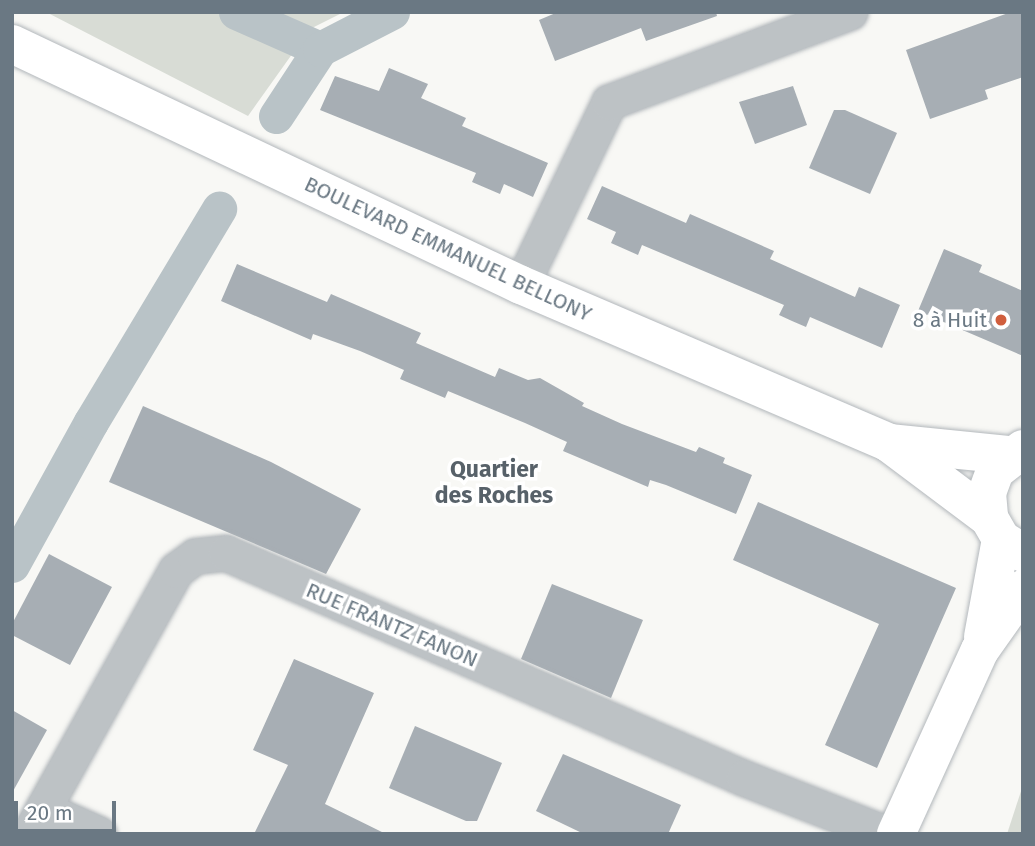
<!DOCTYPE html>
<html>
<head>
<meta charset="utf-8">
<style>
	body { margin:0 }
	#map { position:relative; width:1035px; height:846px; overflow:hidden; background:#f8f8f5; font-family:"Fira Sans",sans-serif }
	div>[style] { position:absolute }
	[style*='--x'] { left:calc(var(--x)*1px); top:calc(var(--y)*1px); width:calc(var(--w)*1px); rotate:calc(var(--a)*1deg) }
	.green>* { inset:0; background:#d8dcd5 }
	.canal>* { height:35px; margin:-17.5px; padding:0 17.5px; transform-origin:17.5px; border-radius:17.5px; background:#b9c3c7 }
	.building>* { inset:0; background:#a7aeb4 }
	.roads { filter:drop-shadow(0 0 2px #b2b7bb) drop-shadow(0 0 2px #b2b7bb) }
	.street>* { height:35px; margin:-17.5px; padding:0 17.5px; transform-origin:17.5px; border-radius:17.5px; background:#bdc2c5 }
	.secondary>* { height:38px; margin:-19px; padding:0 19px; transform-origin:19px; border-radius:19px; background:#fff }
	.dots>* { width:19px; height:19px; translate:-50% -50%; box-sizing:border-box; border:4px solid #fff; border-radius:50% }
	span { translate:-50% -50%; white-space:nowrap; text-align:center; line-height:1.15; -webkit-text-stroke:7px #fff; paint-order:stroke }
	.street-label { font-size:21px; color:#6a7883 }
	.poi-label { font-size:21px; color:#6a7883 }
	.right { translate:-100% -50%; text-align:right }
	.neighbourhood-label { font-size:23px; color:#576169; font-weight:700 }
	.frame { position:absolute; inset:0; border:14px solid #6a7883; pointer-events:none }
	.scale { position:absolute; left:14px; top:801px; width:102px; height:32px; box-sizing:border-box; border:4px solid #6a7883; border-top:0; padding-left:9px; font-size:21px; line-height:24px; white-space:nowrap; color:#6a7883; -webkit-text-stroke:5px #fff; paint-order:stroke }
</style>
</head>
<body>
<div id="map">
	<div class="green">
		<div style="clip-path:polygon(46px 12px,344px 12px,310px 29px,248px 116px)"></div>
		<div style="clip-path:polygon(1023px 785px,1023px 834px,1007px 834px)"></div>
	</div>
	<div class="canal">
		<div style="--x:236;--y:12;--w:92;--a:23.8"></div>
		<div style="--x:276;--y:116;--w:80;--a:-56.7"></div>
		<div style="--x:320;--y:49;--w:81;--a:-27.2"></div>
		<div style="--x:12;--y:565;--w:163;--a:-61.1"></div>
		<div style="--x:91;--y:422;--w:249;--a:-59"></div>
	</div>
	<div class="building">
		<div style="clip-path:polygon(558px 12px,716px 12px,717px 16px,646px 41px,641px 28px,555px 61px,539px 20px)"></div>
		<div style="clip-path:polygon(1011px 12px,1023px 12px,1023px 77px,985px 90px,988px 99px,930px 119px,906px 50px)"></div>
		<div style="clip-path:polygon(389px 68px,428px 84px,421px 98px,466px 118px,462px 126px,548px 163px,533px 197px,504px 184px,500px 194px,472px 182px,476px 173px,320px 110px,335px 76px,379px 91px)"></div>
		<div style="clip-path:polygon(793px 86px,807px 125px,755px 144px,739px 102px)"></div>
		<div style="clip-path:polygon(834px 110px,845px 110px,897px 133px,870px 194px,809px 168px)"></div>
		<div style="clip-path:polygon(602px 186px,686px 223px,690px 214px,774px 251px,770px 259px,855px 297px,859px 287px,900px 305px,882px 348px,810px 317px,806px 327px,792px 321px,779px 315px,784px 305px,642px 245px,638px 255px,611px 243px,616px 232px,587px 219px)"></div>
		<div style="clip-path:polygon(944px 249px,982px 265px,979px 272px,1023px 291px,1023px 356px,918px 311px)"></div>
		<div style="clip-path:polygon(237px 264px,327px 302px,331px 294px,421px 333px,416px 343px,495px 377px,499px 368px,528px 380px,540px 378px,584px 403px,582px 406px,622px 424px,696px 452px,699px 447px,725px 458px,723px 463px,752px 475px,736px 514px,666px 485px,650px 480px,648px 487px,563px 451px,567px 442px,525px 423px,448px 391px,445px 398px,400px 379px,404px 370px,360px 351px,313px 334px,311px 340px,221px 301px)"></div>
		<div style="clip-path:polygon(143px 406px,271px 462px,361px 509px,326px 574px,109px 482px)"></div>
		<div style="clip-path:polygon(758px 502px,956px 588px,877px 768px,825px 745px,879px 624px,733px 560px)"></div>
		<div style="clip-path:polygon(49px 554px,112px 587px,70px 665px,12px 635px,12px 624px)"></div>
		<div style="clip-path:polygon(552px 584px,643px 620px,611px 698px,521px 659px)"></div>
		<div style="clip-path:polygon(294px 659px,374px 693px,325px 804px,386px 834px,254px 834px,288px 765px,253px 750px)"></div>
		<div style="clip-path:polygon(12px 710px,47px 730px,12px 793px)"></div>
		<div style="clip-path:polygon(415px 726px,502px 763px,477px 821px,466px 821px,389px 788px)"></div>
		<div style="clip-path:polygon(563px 754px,681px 805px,668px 834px,584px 834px,536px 811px)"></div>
	</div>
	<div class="roads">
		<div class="street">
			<div style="--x:521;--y:285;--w:203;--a:-64.3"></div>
			<div style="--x:609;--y:102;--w:257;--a:-20.5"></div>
			<div style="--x:43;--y:809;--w:61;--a:24.1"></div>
			<div style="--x:29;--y:834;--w:302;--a:-60.9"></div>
			<div style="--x:176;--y:570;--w:24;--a:-36"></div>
			<div style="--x:195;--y:556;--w:31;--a:-6"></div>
			<div style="--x:226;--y:553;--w:565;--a:23.48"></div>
			<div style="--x:744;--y:778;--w:154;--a:21.4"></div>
		</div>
		<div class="secondary">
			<div style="--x:12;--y:44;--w:563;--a:25.34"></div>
			<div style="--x:521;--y:285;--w:400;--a:23.2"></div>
			<div style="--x:889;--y:443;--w:125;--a:36.9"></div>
			<div style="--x:889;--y:443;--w:122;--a:5.7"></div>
			<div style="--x:1023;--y:449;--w:36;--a:142"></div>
			<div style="--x:995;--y:471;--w:23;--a:110"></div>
			<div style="--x:987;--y:493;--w:25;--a:85"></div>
			<div style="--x:989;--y:518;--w:24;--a:60"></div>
			<div style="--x:1001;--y:539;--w:26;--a:32"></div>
			<div style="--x:983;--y:637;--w:100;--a:-79.6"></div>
			<div style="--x:896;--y:834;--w:202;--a:-65.5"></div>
			<div style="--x:980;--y:650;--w:75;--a:-54.8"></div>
		</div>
	</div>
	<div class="dots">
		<div style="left:1001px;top:320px;background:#d05e3d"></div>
	</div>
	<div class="street-label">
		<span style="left:448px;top:249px;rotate:25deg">BOULEVARD EMMANUEL BELLONY</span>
		<span style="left:392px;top:625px;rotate:23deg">RUE FRANTZ FANON</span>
	</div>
	<div class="poi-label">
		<span class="right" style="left:987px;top:320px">8 à Huit</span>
	</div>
	<div class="neighbourhood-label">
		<span style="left:494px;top:482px">Quartier<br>des Roches</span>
	</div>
	<div class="frame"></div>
	<div class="scale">20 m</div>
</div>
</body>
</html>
